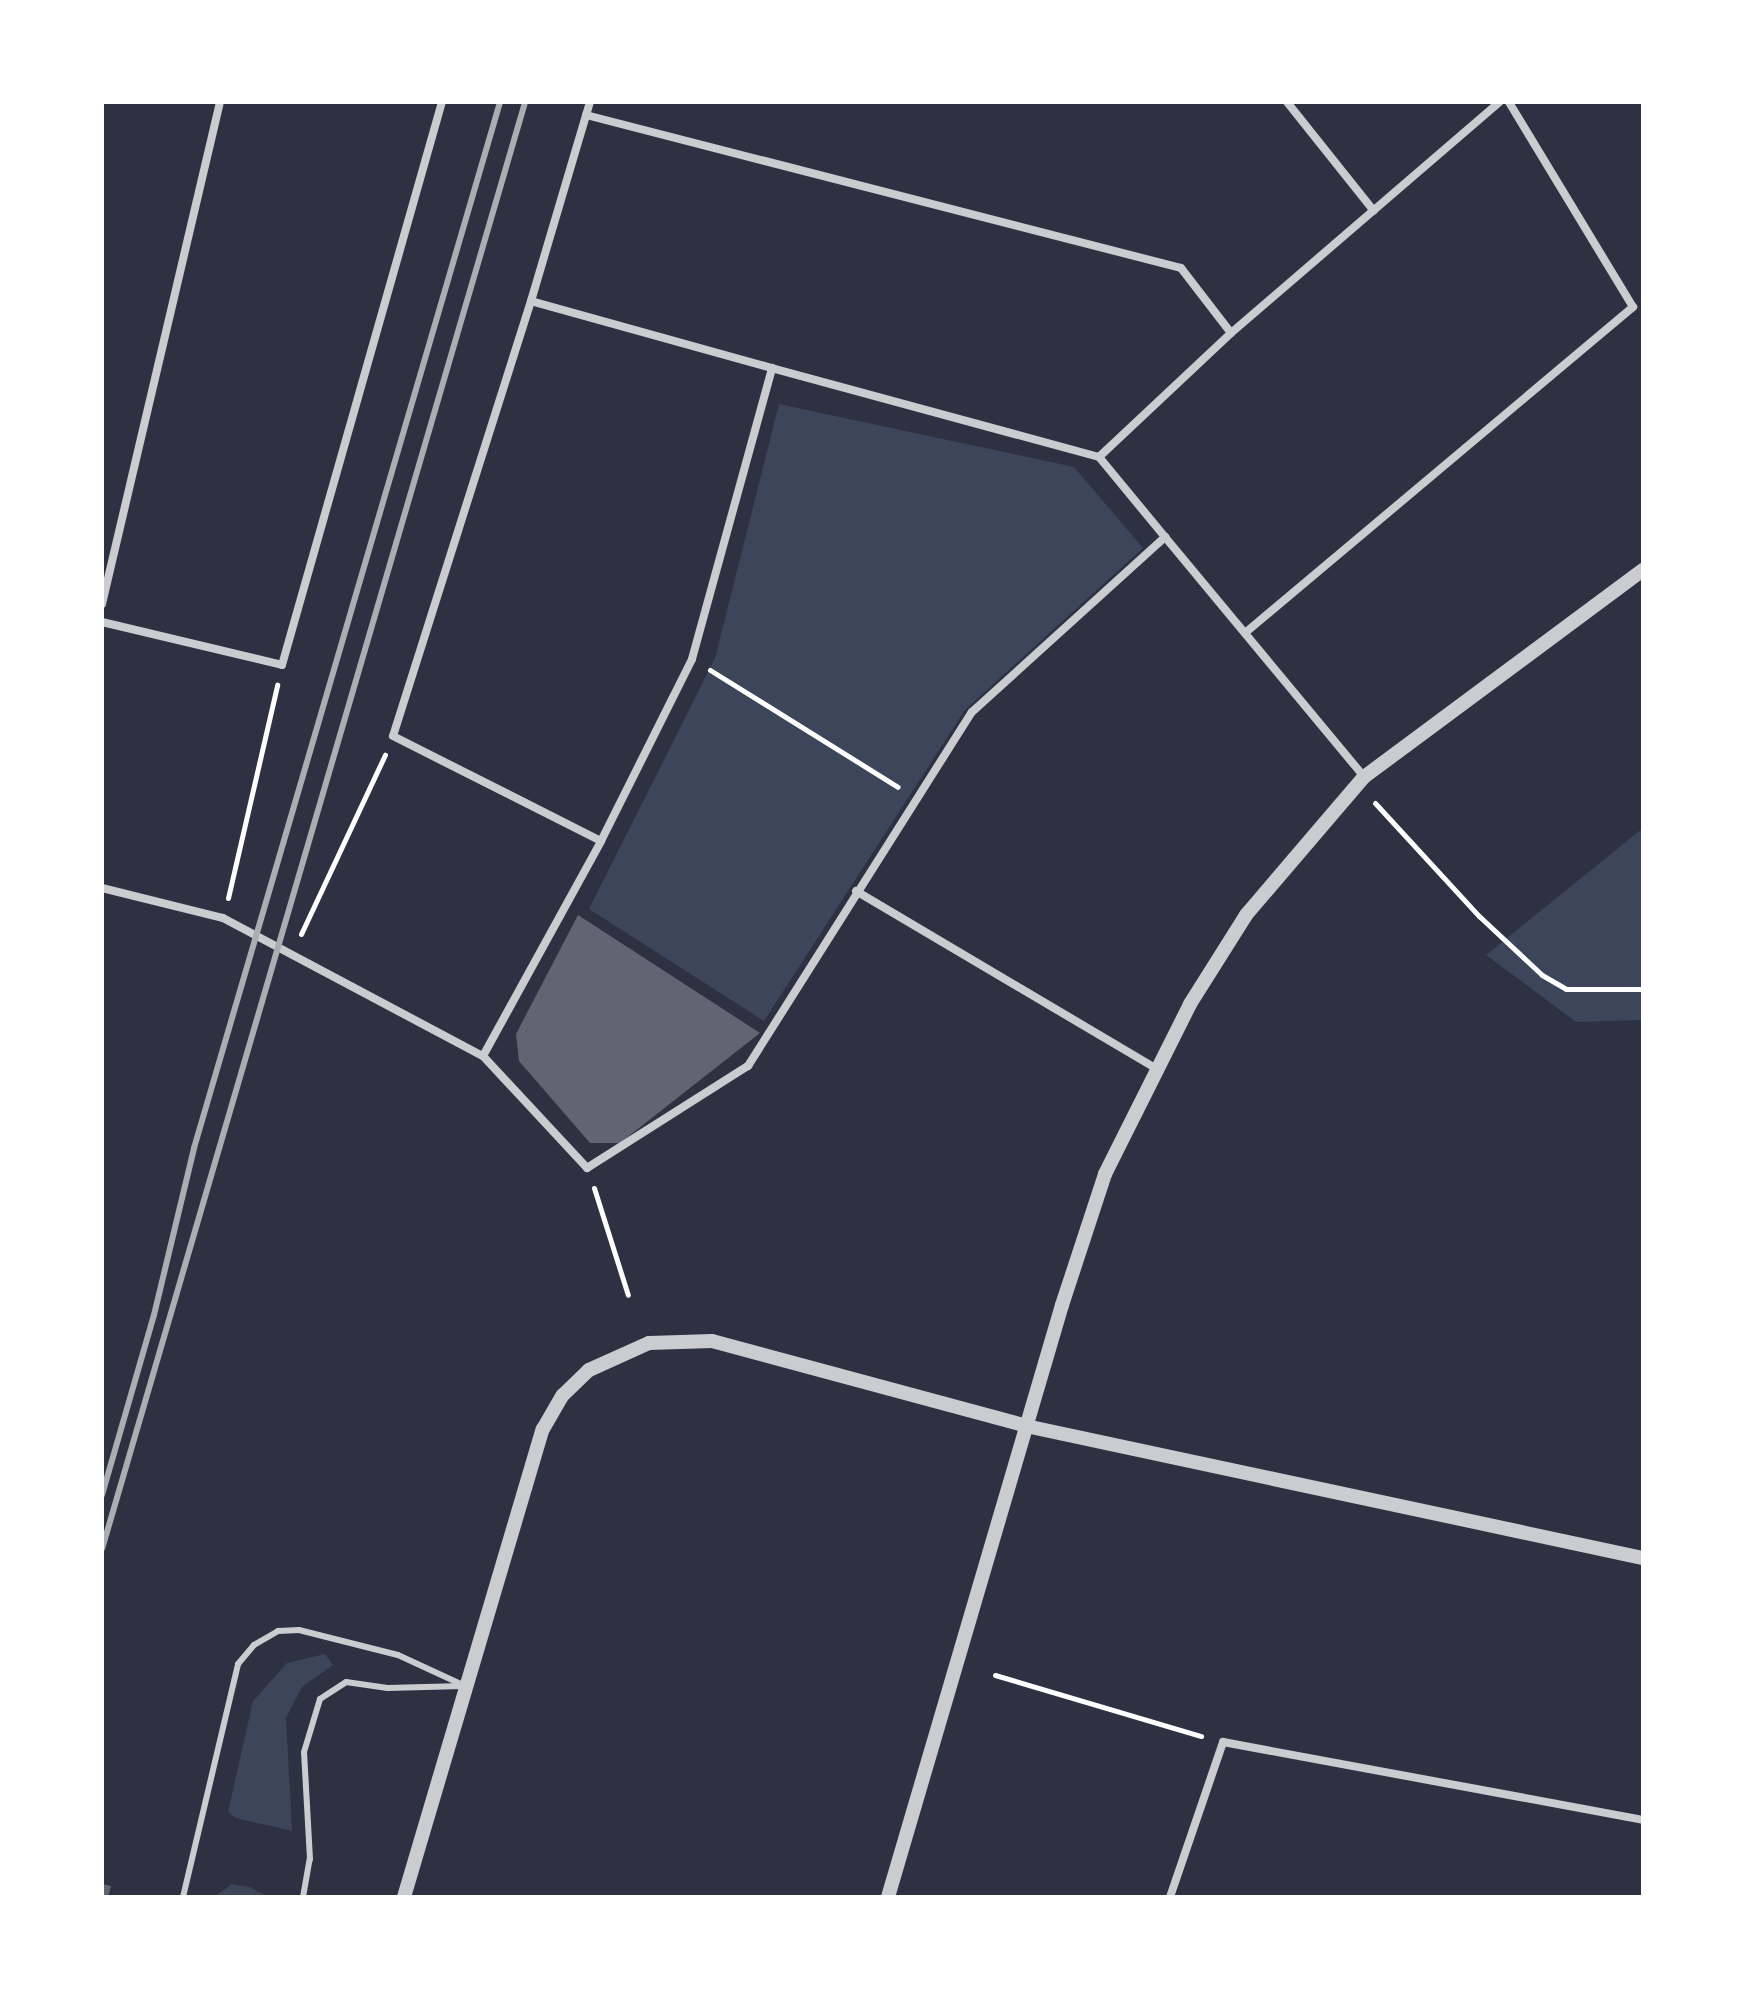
<!DOCTYPE html>
<html>
<head>
<meta charset="utf-8">
<style>
	body { margin:0 }
	#map { position:relative; width:1745px; height:1999px; overflow:hidden; background:#2d3142; font-family:"DejaVu Sans",sans-serif }
	div>[style] { position:absolute }
	[style*='--x'] { left:calc(var(--x)*1px); top:calc(var(--y)*1px); width:calc(var(--w)*1px); rotate:calc(var(--a)*1deg) }
	.green>* { inset:0; background:#3c4559 }
	.building>* { inset:0; background:#626471 }
	.path>* { height:5px; margin:-2.5px; padding:0 2.5px; transform-origin:2.5px; border-radius:2.5px; background:#fff }
	.service>* { height:6px; margin:-3px; padding:0 3px; transform-origin:3px; border-radius:3px; background:#caccd0 }
	.minor>* { height:8px; margin:-4px; padding:0 4px; transform-origin:4px; border-radius:4px; background:#caccd0 }
	.tertiary>* { height:14px; margin:-7px; padding:0 7px; transform-origin:7px; border-radius:7px; background:#caccd0 }
	.rail>* { height:6px; margin:-3px; padding:0 3px; transform-origin:3px; border-radius:3px; background:#abadb3 }
	span { translate:-50% -50%; white-space:nowrap; text-align:center; line-height:1.15; -webkit-text-stroke:6px #fff; paint-order:stroke }
	.frame { position:absolute; inset:0; border:104px solid #fff; pointer-events:none }
</style>
</head>
<body>
<div id="map">
	<div class="green">
		<div style="clip-path:polygon(779px 404px,1074px 467px,1143px 548px,965px 710px,764px 1021px,589px 909px,715px 658px)"></div>
		<div style="clip-path:polygon(1643px 828px,1643px 1020px,1576px 1022px,1486px 955px)"></div>
		<div style="clip-path:polygon(325px 1654px,333px 1665px,302px 1687px,286px 1718px,292px 1831px,236px 1818px,228px 1812px,253px 1701px,287px 1663px)"></div>
		<div style="clip-path:polygon(232px 1884px,249px 1887px,270px 1897px,214px 1897px)"></div>
	</div>
	<div class="building">
		<div style="clip-path:polygon(578px 915px,760px 1033px,620px 1143px,590px 1143px,519px 1061px,516px 1034px)"></div>
		<div style="clip-path:polygon(102px 1884px,111px 1886px,108px 1897px,102px 1897px)"></div>
	</div>
	<div class="path">
		<div style="--x:710;--y:670;--w:221;--a:31.9"></div>
		<div style="--x:1375;--y:803;--w:154;--a:47.4"></div>
		<div style="--x:1479;--y:916;--w:86;--a:43.1"></div>
		<div style="--x:1542;--y:975;--w:28;--a:30"></div>
		<div style="--x:1566;--y:989;--w:77;--a:0"></div>
		<div style="--x:228;--y:898;--w:219;--a:-77"></div>
		<div style="--x:301;--y:934;--w:198;--a:-64.9"></div>
		<div style="--x:594;--y:1188;--w:112;--a:72.4"></div>
		<div style="--x:995;--y:1675;--w:215;--a:16.5"></div>
	</div>
	<div class="service">
		<div style="--x:183;--y:1897;--w:239;--a:-76.7"></div>
		<div style="--x:238;--y:1664;--w:25;--a:-50"></div>
		<div style="--x:254;--y:1645;--w:28;--a:-30"></div>
		<div style="--x:278;--y:1631;--w:21;--a:-3"></div>
		<div style="--x:299;--y:1630;--w:102;--a:14.2"></div>
		<div style="--x:398;--y:1655;--w:74;--a:24.8"></div>
		<div style="--x:303;--y:1897;--w:39;--a:-80"></div>
		<div style="--x:310;--y:1859;--w:107;--a:-93.2"></div>
		<div style="--x:304;--y:1752;--w:55;--a:-73.2"></div>
		<div style="--x:320;--y:1699;--w:31;--a:-33"></div>
		<div style="--x:346;--y:1682;--w:42;--a:8.1"></div>
		<div style="--x:388;--y:1688;--w:74;--a:-1.5"></div>
	</div>
	<div class="minor">
		<div style="--x:1287;--y:102;--w:139;--a:51.4"></div>
		<div style="--x:586;--y:115;--w:614;--a:14.42"></div>
		<div style="--x:1181;--y:268;--w:82;--a:52.4"></div>
		<div style="--x:531;--y:301;--w:456;--a:107.6"></div>
		<div style="--x:393;--y:736;--w:233;--a:26.8"></div>
		<div style="--x:1099;--y:457;--w:181;--a:-43.2"></div>
		<div style="--x:1231;--y:333;--w:355;--a:-40.7"></div>
		<div style="--x:1165;--y:537;--w:312;--a:50.3"></div>
		<div style="--x:102;--y:604;--w:516;--a:-76.77"></div>
		<div style="--x:102;--y:622;--w:185;--a:13.4"></div>
		<div style="--x:282;--y:665;--w:585;--a:-74.14"></div>
		<div style="--x:1245;--y:633;--w:507;--a:-40.04"></div>
		<div style="--x:1633;--y:307;--w:240;--a:-121.2"></div>
		<div style="--x:102;--y:888;--w:125;--a:13.9"></div>
		<div style="--x:223;--y:918;--w:294;--a:28"></div>
		<div style="--x:483;--y:1056;--w:245;--a:-61.2"></div>
		<div style="--x:601;--y:841;--w:203;--a:-63.4"></div>
		<div style="--x:692;--y:659;--w:302;--a:-74.6"></div>
		<div style="--x:772;--y:368;--w:250;--a:-164.5"></div>
		<div style="--x:531;--y:301;--w:208;--a:-73.5"></div>
		<div style="--x:856;--y:891;--w:346;--a:30.6"></div>
		<div style="--x:483;--y:1056;--w:153;--a:47.1"></div>
		<div style="--x:587;--y:1168;--w:191;--a:-32.4"></div>
		<div style="--x:748;--y:1066;--w:419;--a:-57.7"></div>
		<div style="--x:972;--y:712;--w:261;--a:-42.2"></div>
		<div style="--x:1165;--y:537;--w:104;--a:-129.5"></div>
		<div style="--x:1099;--y:457;--w:339;--a:-164.8"></div>
		<div style="--x:1170;--y:1897;--w:164;--a:-71.1"></div>
		<div style="--x:1223;--y:1742;--w:427;--a:10.5"></div>
	</div>
	<div class="tertiary">
		<div style="--x:404;--y:1897;--w:488;--a:-73.5"></div>
		<div style="--x:543;--y:1429;--w:39;--a:-60"></div>
		<div style="--x:563;--y:1395;--w:36;--a:-44"></div>
		<div style="--x:589;--y:1370;--w:66;--a:-24.2"></div>
		<div style="--x:649;--y:1343;--w:63;--a:-1.8"></div>
		<div style="--x:712;--y:1341;--w:325;--a:15.1"></div>
		<div style="--x:1026;--y:1426;--w:631;--a:12.08"></div>
		<div style="--x:888;--y:1897;--w:617;--a:-73.62"></div>
		<div style="--x:1062;--y:1305;--w:138;--a:-71.8"></div>
		<div style="--x:1105;--y:1174;--w:190;--a:-63.4"></div>
		<div style="--x:1190;--y:1004;--w:105;--a:-57.8"></div>
		<div style="--x:1246;--y:915;--w:182;--a:-49.5"></div>
		<div style="--x:1364;--y:777;--w:347;--a:-36.6"></div>
	</div>
	<div class="rail">
		<div style="--x:102;--y:1495;--w:187;--a:-73.9"></div>
		<div style="--x:154;--y:1315;--w:172;--a:-76.5"></div>
		<div style="--x:194;--y:1148;--w:1090;--a:-73.69"></div>
		<div style="--x:102;--y:1549;--w:1508;--a:-73.7"></div>
	</div>
	<div class="frame"></div>
</div>
</body>
</html>
